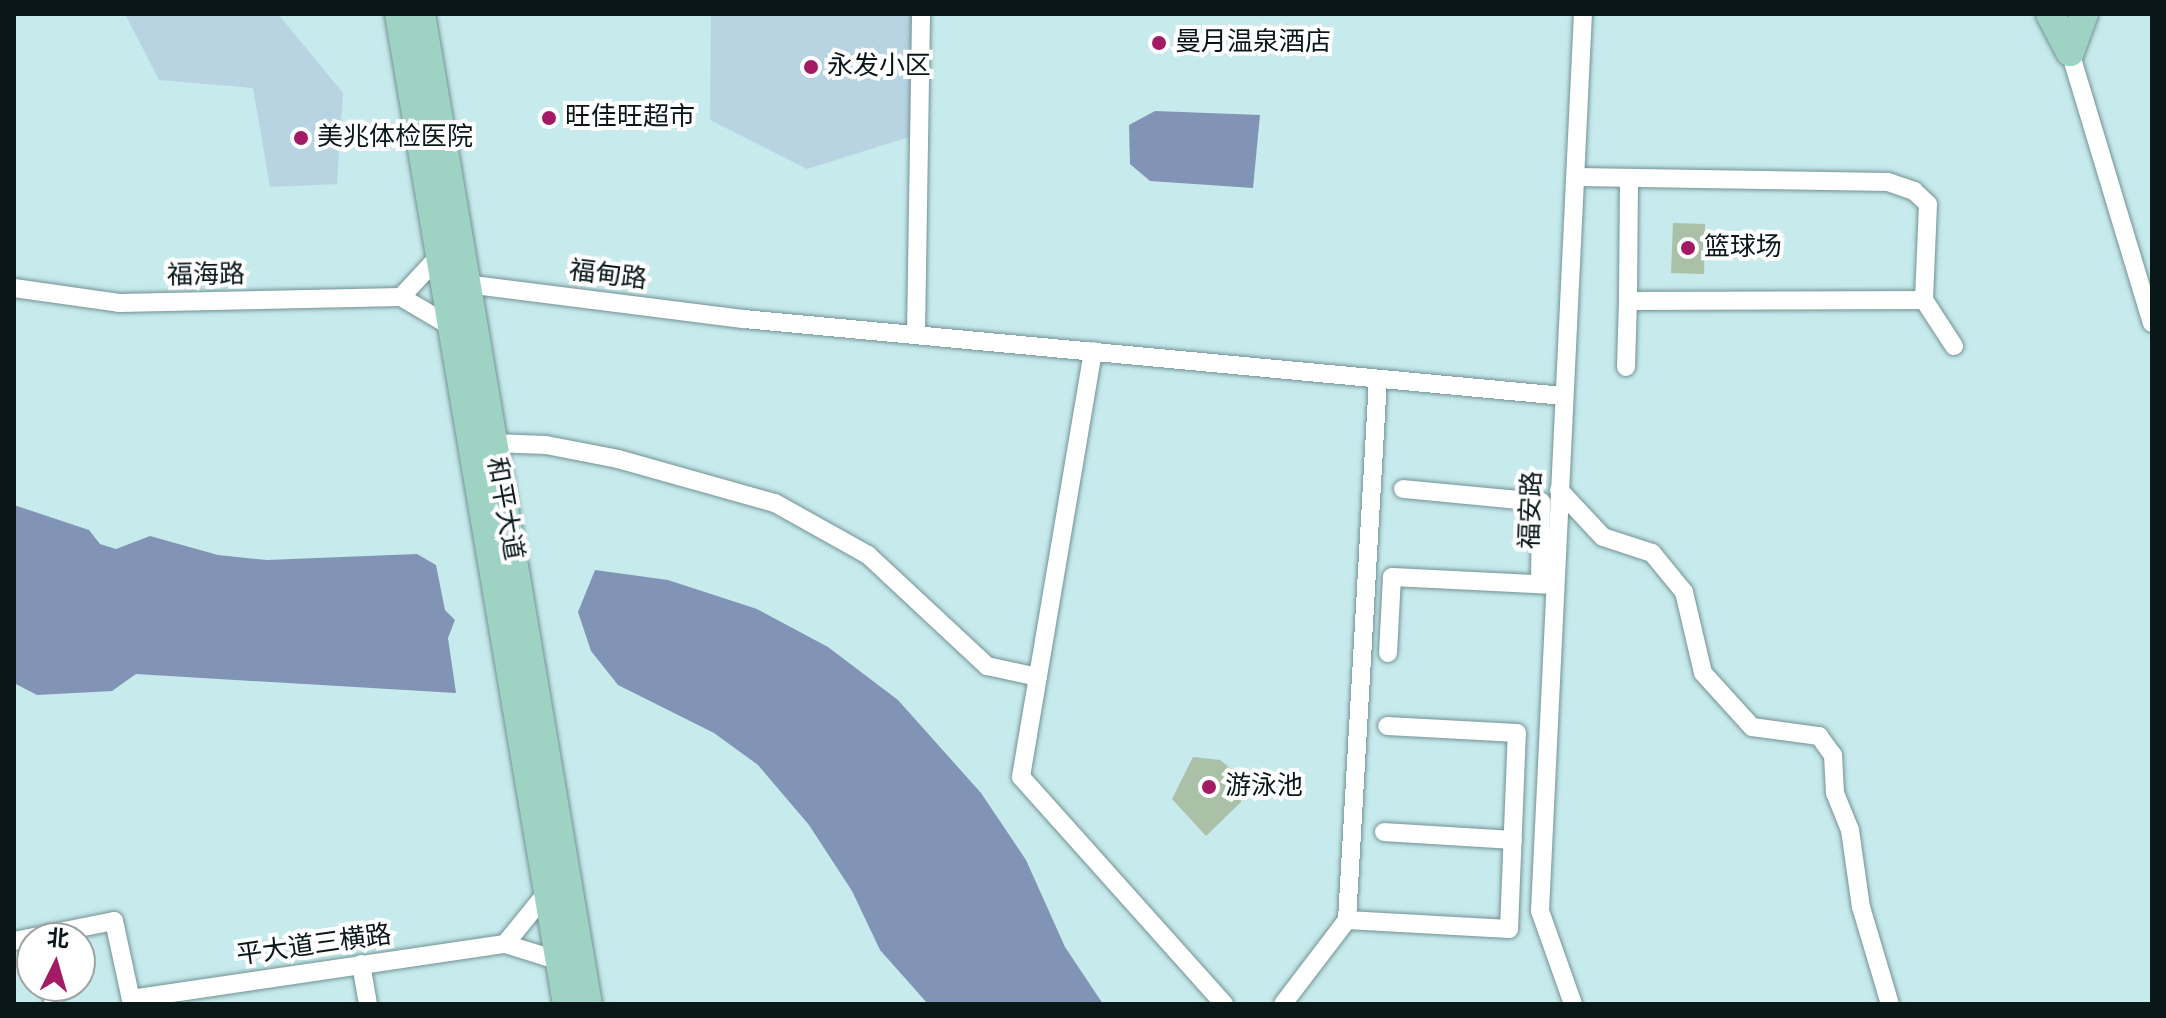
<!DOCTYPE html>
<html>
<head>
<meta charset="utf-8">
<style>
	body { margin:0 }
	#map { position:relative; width:2166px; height:1018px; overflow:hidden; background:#c7eaec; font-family:Spectral,"Noto Sans SC",serif }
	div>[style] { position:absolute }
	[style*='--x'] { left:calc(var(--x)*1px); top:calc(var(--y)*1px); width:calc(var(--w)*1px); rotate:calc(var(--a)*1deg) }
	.green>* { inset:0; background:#aac1a7 }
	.water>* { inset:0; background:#8194b6 }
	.building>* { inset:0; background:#b8d3e2 }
	.roads { filter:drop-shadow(0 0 2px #729294) drop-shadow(0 0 2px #729294) }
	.street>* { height:18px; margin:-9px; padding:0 9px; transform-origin:9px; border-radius:9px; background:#fff }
	.primary>* { height:28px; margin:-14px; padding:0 14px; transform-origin:14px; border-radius:14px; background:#9ed3c3 }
	.dots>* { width:22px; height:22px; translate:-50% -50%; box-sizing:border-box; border:4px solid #fff; border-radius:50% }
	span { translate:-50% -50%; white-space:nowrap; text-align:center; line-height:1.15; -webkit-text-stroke:8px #fff; paint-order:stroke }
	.poi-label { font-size:26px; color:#0a1718 }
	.left { translate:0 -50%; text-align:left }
	.street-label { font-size:26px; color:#0a1718 }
	.frame { position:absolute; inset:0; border:16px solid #0a1718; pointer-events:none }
	.north { position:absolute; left:16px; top:922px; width:80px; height:80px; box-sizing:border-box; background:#fff; border:2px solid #9da2a3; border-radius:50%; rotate:5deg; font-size:22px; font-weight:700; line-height:32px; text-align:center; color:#0a1718 }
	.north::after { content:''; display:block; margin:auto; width:28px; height:36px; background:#a31b65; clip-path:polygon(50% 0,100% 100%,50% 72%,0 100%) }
</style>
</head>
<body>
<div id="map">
	<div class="green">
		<div style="clip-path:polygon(1673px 223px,1705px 224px,1704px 274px,1671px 273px)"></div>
		<div style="clip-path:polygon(1193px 757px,1220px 760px,1239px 775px,1241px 802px,1206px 836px,1172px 799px)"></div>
	</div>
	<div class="water">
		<div style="clip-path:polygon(1155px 111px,1260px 115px,1253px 188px,1150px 181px,1130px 164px,1129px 125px)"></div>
		<div style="clip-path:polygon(14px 505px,89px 530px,100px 544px,116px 549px,150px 536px,218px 555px,267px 560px,417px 554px,436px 565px,445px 610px,455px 620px,448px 638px,456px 693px,136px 674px,112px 691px,37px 695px,14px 683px)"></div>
		<div style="clip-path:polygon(595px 570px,668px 580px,757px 609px,828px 647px,898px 700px,981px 793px,1026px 860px,1065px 947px,1103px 1004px,928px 1004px,880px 950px,852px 891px,809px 825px,758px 765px,714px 733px,618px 685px,591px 651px,578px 612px)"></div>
	</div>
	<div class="building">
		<div style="clip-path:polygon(125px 14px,278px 14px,343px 93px,337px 184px,270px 187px,253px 88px,159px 80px)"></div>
		<div style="clip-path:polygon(711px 14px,913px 14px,909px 137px,807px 169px,710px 120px)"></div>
	</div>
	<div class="roads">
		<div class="street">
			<div style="--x:2070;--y:52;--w:283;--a:73.2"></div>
			<div style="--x:1577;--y:177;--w:311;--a:0.9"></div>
			<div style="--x:1888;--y:182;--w:28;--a:19"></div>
			<div style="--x:1914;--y:191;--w:19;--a:43"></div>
			<div style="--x:1928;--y:204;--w:96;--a:92.4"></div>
			<div style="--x:1924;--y:300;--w:55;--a:56.9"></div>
			<div style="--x:1629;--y:180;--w:121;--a:90.5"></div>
			<div style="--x:1628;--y:301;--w:296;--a:-0.2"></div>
			<div style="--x:466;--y:284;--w:280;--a:7.2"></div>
			<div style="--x:744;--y:319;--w:823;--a:5.37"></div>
			<div style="--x:14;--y:288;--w:106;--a:8.1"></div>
			<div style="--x:119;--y:303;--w:282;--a:-1.2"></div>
			<div style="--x:401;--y:297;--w:59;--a:30.5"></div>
			<div style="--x:401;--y:297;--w:57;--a:-47.1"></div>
			<div style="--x:916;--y:334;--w:320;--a:-89.1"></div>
			<div style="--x:1093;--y:351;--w:432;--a:99.6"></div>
			<div style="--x:1021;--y:777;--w:305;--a:48.2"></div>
			<div style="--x:1626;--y:367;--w:66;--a:-88.3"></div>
			<div style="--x:493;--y:443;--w:53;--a:2.2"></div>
			<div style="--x:546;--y:445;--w:73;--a:11"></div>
			<div style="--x:618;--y:459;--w:163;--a:15.7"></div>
			<div style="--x:775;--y:503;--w:107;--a:29.2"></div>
			<div style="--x:868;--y:555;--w:163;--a:43"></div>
			<div style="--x:987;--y:666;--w:52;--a:12.2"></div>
			<div style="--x:1403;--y:489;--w:139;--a:5.4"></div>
			<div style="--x:1541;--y:502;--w:82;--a:90.7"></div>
			<div style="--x:1559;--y:490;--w:64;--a:46.9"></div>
			<div style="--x:1603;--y:537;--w:52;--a:18.1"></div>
			<div style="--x:1652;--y:553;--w:50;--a:50.6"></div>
			<div style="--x:1684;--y:592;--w:83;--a:76.8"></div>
			<div style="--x:1703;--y:673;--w:73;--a:47.8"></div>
			<div style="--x:1752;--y:727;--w:68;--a:7.7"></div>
			<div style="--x:1819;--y:736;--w:24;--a:54"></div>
			<div style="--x:1833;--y:755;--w:38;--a:87"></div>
			<div style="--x:1835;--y:793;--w:40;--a:68"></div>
			<div style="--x:1850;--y:830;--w:78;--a:81.9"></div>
			<div style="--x:1861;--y:907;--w:101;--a:73.4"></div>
			<div style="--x:1388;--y:653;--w:76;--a:-87"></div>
			<div style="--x:1392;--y:577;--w:163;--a:2.8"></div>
			<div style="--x:1384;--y:832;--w:129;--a:3.5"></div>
			<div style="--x:1347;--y:920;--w:162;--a:3.2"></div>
			<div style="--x:1509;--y:929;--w:196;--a:-87.7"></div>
			<div style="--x:1517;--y:733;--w:130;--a:-176.9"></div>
			<div style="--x:14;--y:941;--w:102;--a:-11.3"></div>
			<div style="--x:114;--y:921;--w:85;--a:77.8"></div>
			<div style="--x:505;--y:944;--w:68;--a:-50.9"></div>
			<div style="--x:361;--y:964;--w:41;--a:80.1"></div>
			<div style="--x:50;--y:986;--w:18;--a:77"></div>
			<div style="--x:131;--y:999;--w:378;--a:-8.4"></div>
			<div style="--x:505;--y:944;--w:58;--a:17.2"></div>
			<div style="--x:1283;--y:1004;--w:106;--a:-52.7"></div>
			<div style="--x:1347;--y:920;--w:542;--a:-86.72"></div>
			<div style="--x:1573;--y:1004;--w:99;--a:-109.5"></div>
			<div style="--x:1540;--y:911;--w:898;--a:-87.26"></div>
		</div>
		<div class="primary">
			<div style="--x:399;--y:14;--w:1004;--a:80.37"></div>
			<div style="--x:421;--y:14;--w:1004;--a:80.43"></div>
			<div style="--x:2050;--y:14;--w:43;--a:62.2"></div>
			<div style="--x:2070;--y:52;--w:40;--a:-69.8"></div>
		</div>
	</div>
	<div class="dots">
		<div style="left:1159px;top:43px;background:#a31b65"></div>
		<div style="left:811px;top:67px;background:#a31b65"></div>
		<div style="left:549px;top:118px;background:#a31b65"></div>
		<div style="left:301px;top:138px;background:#a31b65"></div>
		<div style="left:1688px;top:248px;background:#a31b65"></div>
		<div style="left:1209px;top:787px;background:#a31b65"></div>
	</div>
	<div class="poi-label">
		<span class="left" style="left:1175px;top:43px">曼月温泉酒店</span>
		<span class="left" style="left:827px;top:67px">永发小区</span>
		<span class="left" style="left:565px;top:118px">旺佳旺超市</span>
		<span class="left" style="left:317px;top:138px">美兆体检医院</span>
		<span class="left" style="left:1704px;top:248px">篮球场</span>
		<span class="left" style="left:1225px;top:787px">游泳池</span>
	</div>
	<div class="street-label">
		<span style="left:206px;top:276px;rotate:-1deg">福海路</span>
		<span style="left:608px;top:276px;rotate:7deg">福甸路</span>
		<span style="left:504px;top:509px;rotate:80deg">和平大道</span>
		<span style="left:1532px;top:510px;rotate:-88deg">福安路</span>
		<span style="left:314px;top:946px;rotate:-8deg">平大道三横路</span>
	</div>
	<div class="frame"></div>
	<div class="north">北</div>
</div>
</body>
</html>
